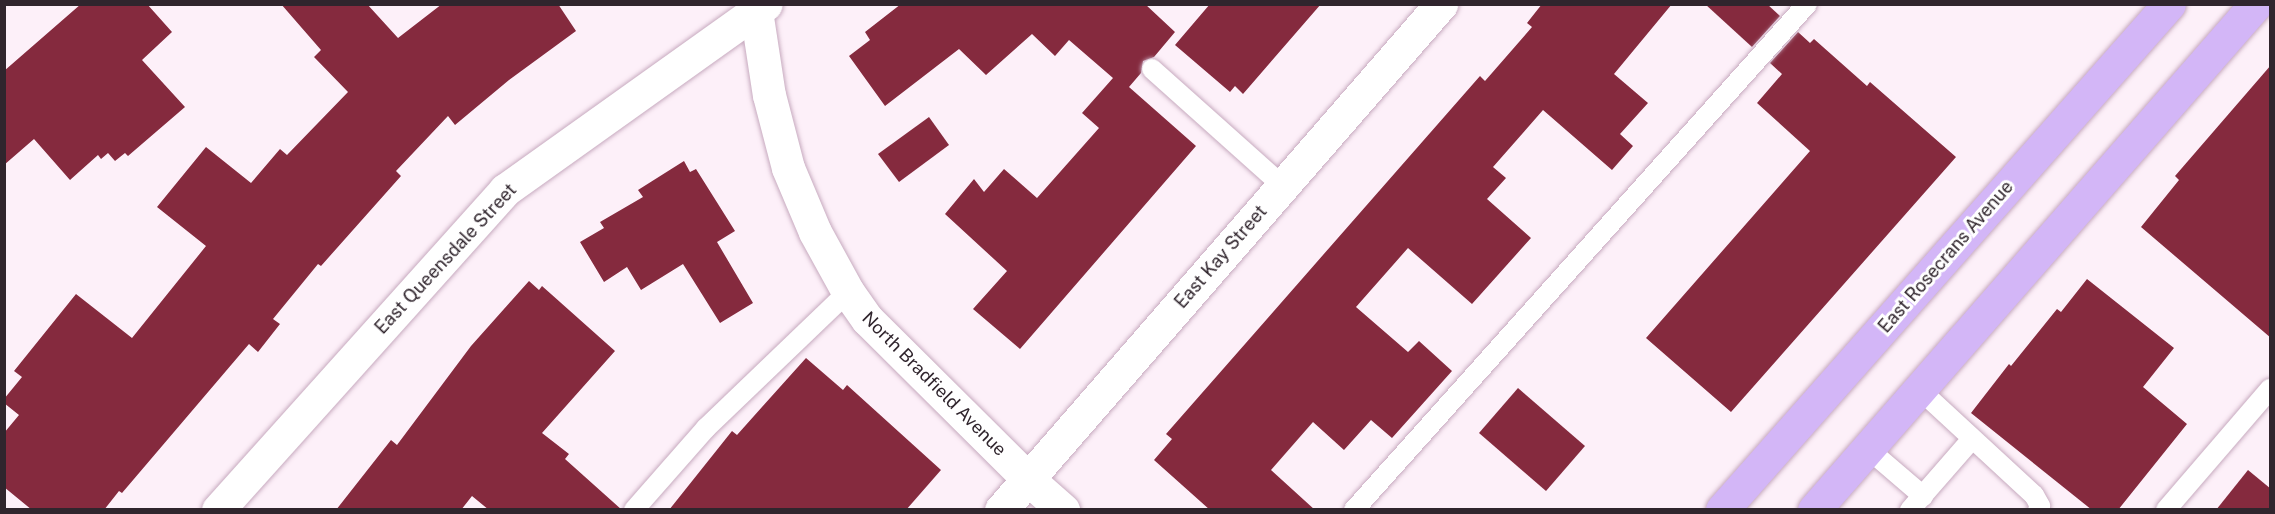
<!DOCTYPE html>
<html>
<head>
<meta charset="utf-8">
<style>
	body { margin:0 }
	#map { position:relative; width:2275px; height:514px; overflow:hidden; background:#fdf0f9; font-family:"Public Sans",sans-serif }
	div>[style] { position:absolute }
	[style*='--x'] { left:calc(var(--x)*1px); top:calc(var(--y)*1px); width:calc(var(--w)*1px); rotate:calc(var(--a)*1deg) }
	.building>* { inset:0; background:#852a3e }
	.roads { filter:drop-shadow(0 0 2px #c7aabf) drop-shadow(0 0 2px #c7aabf) }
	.service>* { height:20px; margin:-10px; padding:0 10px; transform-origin:10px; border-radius:10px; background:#fff }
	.minor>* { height:33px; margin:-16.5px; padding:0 16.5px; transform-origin:16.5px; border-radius:16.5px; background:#fff }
	.primary>* { height:33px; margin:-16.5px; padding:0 16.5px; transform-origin:16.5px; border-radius:16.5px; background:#d3b6f7 }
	span { translate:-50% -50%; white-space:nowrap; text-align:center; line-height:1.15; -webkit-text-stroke:6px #fff; paint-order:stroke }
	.street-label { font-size:18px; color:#30252d }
	.frame { position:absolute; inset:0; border:6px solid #30252d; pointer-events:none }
</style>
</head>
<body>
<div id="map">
	<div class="building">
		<div style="clip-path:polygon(81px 4px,147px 4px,172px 32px,142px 60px,185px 107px,128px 156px,125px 153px,115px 161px,108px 153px,101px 159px,98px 155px,70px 180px,34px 139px,4px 165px,4px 71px)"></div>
		<div style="clip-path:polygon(281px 4px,367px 4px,398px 38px,442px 4px,558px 4px,576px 31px,509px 80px,455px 125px,448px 116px,396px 171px,401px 176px,321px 266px,318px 264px,273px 319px,280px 324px,258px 352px,249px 344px,122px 493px,119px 491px,104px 510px,32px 510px,4px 487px,4px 433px,19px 415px,4px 403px,4px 399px,22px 377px,14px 371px,76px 294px,132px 338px,206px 246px,157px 207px,206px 147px,251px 183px,280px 149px,287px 155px,348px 92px,314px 57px,321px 50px)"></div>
		<div style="clip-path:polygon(901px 4px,1145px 4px,1175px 32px,1154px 57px,1143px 61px,1141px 73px,1129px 87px,1196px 146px,1020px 349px,973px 309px,1007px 271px,945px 214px,974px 179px,984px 192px,1004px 169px,1037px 198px,1099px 128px,1082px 113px,1113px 78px,1069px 40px,1055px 56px,1032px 34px,986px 75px,959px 49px,885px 106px,849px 56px,870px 40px,865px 32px)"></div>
		<div style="clip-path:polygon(1210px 4px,1321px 4px,1243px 94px,1235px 86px,1230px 92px,1175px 45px)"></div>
		<div style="clip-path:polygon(1542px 4px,1672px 4px,1614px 74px,1648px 103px,1620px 134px,1633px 146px,1612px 170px,1543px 110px,1493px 167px,1506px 178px,1487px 199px,1531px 238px,1472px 304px,1408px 248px,1356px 307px,1408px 352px,1419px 341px,1452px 371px,1392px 438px,1371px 420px,1344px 450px,1313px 422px,1271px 470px,1315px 510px,1210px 510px,1154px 460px,1172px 439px,1166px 434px,1480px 76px,1485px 81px,1532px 27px,1527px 23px)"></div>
		<div style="clip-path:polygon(1705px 4px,1767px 4px,1780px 16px,1752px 47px)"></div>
		<div style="clip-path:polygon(1798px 32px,1810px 43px,1814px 39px,1867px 86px,1870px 82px,1956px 157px,1731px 412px,1646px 338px,1810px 151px,1757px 103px,1782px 74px,1770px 63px)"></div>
		<div style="clip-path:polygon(2271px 65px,2271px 338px,2141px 227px,2179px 180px,2175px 176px)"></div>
		<div style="clip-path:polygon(929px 117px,949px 145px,899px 182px,878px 154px)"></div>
		<div style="clip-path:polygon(684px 161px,690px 172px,696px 169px,735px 231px,717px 242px,753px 303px,720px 323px,683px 264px,641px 290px,627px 267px,604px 282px,580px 242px,604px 228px,600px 222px,643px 197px,638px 190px)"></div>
		<div style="clip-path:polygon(2087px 279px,2174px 348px,2143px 387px,2187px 424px,2118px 510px,2092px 510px,1971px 413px,2009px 364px,2011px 366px,2057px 309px,2061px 312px)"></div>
		<div style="clip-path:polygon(529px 281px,539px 290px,542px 286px,615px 351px,542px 433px,569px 454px,565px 459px,622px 510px,489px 510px,472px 496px,461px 510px,336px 510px,391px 440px,397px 445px,471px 346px)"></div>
		<div style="clip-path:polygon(806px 358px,843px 390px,847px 385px,941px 470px,906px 510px,669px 510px,732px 431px,737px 435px)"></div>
		<div style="clip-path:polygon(1518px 388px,1585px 446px,1546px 491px,1479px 433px)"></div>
		<div style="clip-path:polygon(2248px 470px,2271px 489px,2271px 510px,2216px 510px)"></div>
	</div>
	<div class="roads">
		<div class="service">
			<div style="--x:1152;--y:69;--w:176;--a:41.8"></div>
			<div style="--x:1919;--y:389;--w:156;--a:42.7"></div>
			<div style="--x:2034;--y:495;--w:13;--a:61"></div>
			<div style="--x:2040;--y:506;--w:4;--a:117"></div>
			<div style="--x:1867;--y:448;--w:74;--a:40.6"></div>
			<div style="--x:634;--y:510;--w:109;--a:-48.7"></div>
			<div style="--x:706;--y:428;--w:197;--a:-43.8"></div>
			<div style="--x:1354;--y:510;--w:679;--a:-48.16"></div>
			<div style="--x:1910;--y:510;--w:94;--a:-48.9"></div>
			<div style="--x:2166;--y:510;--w:160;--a:-49.3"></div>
		</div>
		<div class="minor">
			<div style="--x:755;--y:4;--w:92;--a:81.3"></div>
			<div style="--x:769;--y:95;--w:75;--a:75.4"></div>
			<div style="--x:788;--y:168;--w:69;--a:67.1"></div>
			<div style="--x:815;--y:232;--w:68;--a:61.2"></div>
			<div style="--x:848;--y:292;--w:33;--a:55"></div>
			<div style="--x:867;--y:319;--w:227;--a:44.8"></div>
			<div style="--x:1028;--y:479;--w:47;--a:41.5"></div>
			<div style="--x:218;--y:510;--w:430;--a:-48.1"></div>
			<div style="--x:505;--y:190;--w:320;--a:-35.5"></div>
			<div style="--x:1001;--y:510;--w:671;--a:-48.99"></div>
		</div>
		<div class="primary">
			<div style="--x:1722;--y:510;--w:675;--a:-48.54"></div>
			<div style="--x:1814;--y:510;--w:672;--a:-48.86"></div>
		</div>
	</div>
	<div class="street-label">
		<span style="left:1221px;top:257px;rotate:-49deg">East Kay Street</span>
		<span style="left:1946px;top:257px;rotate:-49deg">East Rosecrans Avenue</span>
		<span style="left:446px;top:259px;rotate:-47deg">East Queensdale Street</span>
		<span style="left:934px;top:384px;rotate:45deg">North Bradfield Avenue</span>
	</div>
	<div class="frame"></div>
</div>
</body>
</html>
